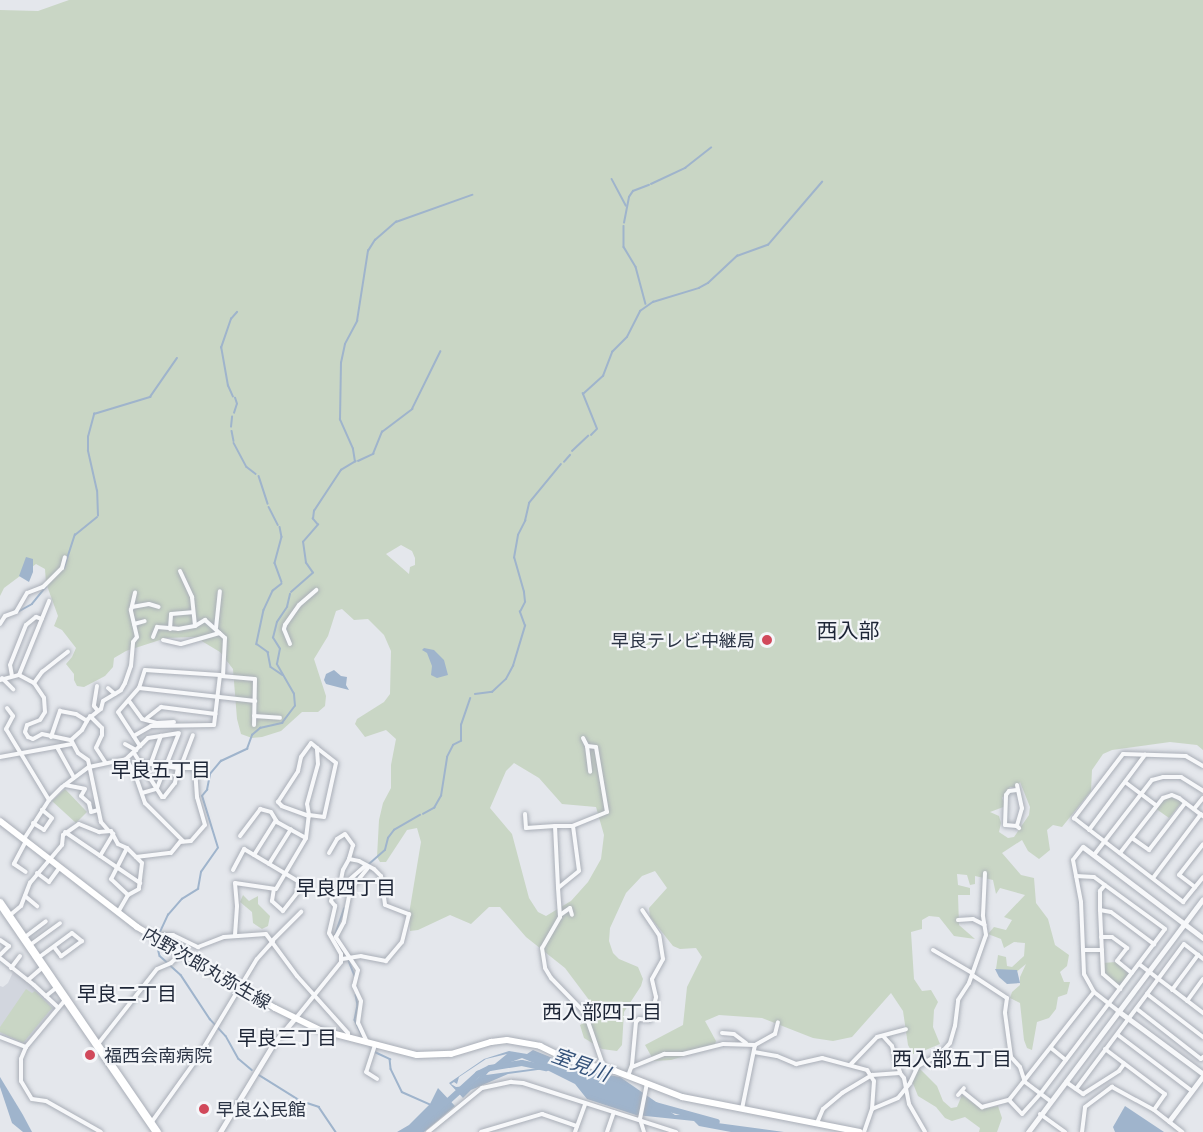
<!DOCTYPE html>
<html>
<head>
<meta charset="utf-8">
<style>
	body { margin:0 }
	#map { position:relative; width:1203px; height:1132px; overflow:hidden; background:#e4e7ec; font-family:Barlow,"Noto Sans JP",sans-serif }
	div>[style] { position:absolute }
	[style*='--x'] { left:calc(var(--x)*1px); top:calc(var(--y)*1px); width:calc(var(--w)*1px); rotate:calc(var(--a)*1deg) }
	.built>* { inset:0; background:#d2d6de }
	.green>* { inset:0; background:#c9d6c5 }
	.water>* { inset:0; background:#9fb4cc }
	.stream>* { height:1.5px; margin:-0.75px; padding:0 0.75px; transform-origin:0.75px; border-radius:0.75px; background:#9fb4cc }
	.river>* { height:6px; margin:-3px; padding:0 3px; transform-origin:3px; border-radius:3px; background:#9fb4cc }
	.roads { filter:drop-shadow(0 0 2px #a9aeb7) drop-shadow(0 0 2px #a9aeb7) }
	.minor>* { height:4px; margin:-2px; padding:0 2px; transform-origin:2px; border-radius:2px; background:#f7f8fa }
	.tertiary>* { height:5px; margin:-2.5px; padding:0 2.5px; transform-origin:2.5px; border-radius:2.5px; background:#f7f8fa }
	.secondary>* { height:6px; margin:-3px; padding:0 3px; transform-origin:3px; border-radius:3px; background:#fff }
	.trunk>* { height:8px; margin:-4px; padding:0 4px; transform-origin:4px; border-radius:4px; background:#fff }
	.dots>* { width:16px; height:16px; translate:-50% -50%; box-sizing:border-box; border:3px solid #f4f6f9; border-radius:50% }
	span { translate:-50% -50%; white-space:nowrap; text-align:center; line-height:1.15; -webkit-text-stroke:4.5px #f4f6f9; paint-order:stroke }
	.poi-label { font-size:18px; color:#2b3445 }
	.right { translate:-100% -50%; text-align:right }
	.left { translate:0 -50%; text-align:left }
	.street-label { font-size:18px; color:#2b3445 }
	.neighbourhood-label { font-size:20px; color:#1d2536 }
	.water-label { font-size:20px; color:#34527a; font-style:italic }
	.quarter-label { font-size:21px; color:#1d2536 }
</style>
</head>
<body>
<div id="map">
	<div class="built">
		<div style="clip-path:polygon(13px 972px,34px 986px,54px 1009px,24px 1045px,0 1035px,0 986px,3px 987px,8px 983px)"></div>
	</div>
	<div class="green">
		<div style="clip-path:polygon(evenodd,69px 0,1203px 0,1203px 750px,1197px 745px,1170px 742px,1112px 750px,1103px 754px,1092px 770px,1091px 791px,1062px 827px,1053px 825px,1047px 830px,1050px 850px,1039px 859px,1028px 851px,1022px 840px,1002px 853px,1021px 875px,1034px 878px,1036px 903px,1048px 919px,1055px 945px,1069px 955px,1067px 966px,1060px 972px,1064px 982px,1070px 982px,1067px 994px,1058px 997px,1056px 1009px,1049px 1018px,1037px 1022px,1032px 1050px,1027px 1048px,1024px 1040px,1020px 1003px,1010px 998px,1012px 992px,1020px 985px,1020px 977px,1026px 964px,1015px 973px,996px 969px,998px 955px,1006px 957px,1007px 966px,1012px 967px,1024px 956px,1025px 943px,1014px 942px,1004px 948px,1001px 939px,988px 934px,994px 927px,1006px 930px,1012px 920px,1004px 917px,1025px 895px,1000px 888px,996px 894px,993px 880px,975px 876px,975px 884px,970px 885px,967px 875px,957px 874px,958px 885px,970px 888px,970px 895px,958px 895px,959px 925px,975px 939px,954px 936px,939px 917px,929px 916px,922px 920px,922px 929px,911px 932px,914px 979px,922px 991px,931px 990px,938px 1002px,934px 1010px,933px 1027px,940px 1044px,916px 1054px,913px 1054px,908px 1045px,903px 1011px,891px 993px,852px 1037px,833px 1041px,813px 1038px,762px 1018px,719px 1015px,705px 1021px,716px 1041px,714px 1047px,671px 1060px,654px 1061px,645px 1045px,683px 1025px,687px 987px,702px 957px,696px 948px,680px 949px,673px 946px,650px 917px,649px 908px,667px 888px,655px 871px,642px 876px,626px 893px,610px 928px,609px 941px,613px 953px,619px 959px,638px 967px,643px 979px,641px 986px,624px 1012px,622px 1045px,617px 1051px,602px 1049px,584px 1038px,580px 1025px,591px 1019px,595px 1014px,589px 1000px,565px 968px,526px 937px,500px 907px,489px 907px,471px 924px,450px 915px,418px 930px,410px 931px,409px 914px,421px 842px,417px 828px,407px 830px,386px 862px,380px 862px,377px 857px,379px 820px,383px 803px,391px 788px,391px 765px,396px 739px,386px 730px,365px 737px,355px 724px,357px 719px,384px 702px,390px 694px,391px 651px,384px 635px,368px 619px,354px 620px,342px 609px,336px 611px,328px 636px,314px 659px,326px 696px,325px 706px,318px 712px,302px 712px,281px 731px,262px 737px,252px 738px,241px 734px,237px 719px,233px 669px,220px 652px,195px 637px,166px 638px,126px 651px,114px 658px,113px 667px,105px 676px,84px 687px,77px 686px,74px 680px,74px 674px,66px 664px,72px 657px,76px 648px,62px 630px,54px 626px,58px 616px,46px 583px,45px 569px,36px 564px,4px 588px,0 596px,0 10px,38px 11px,69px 0,401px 545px,412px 551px,415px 558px,415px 565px,410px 567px,409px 574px,386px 554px,401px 545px,69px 0,514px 763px,539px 778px,562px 804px,596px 807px,604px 835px,601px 859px,588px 882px,571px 901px,546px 916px,538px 912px,529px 898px,512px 834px,490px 808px,506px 771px,514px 763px,69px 0,1020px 782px,1030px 807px,1029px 815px,1014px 837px,1008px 838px,999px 832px,1001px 823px,999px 816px,990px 812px,1006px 806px,1002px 798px,1010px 787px,1017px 787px,1020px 782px)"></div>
		<div style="clip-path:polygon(65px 789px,87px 812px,76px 823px,52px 801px)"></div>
		<div style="clip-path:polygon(1170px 797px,1182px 802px,1169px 818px,1155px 808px,1161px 801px)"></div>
		<div style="clip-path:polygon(243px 895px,249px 901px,258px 896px,258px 904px,270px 916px,268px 926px,262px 929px,253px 923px,252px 912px,240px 902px)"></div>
		<div style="clip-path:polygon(1116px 962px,1129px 974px,1120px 986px,1104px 973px,1103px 963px)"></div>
		<div style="clip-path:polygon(26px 989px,32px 993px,35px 991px,52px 1008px,23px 1043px,0 1032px,0 1027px)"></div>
		<div style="clip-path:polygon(919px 1068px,937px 1086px,943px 1101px,951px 1108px,957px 1107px,962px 1095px,982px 1109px,998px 1106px,1002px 1118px,997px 1132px,979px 1132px,980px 1128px,965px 1117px,952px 1121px,945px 1118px,936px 1107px,918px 1096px,912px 1081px)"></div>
	</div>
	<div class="water">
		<div style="clip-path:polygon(26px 557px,33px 559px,33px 572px,29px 582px,19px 576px)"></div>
		<div style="clip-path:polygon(424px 648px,434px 650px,444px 660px,448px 675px,437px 678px,431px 675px,432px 666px,427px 653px,422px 650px)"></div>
		<div style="clip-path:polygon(334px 670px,341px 676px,347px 677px,346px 685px,349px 690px,326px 684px,324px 680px,326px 674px)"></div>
		<div style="clip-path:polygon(995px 969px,1017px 970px,1020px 983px,1007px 984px,999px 977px)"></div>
		<div style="clip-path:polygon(evenodd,533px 1050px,582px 1070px,620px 1077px,675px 1115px,692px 1115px,710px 1122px,784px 1132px,731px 1132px,699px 1126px,694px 1121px,636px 1115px,587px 1099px,575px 1084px,545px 1069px,508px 1074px,471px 1090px,463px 1098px,449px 1083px,484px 1059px,509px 1051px,527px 1054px,533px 1050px,507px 1054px,468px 1086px,456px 1087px,451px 1084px,454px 1082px,457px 1084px,459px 1077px,486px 1059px,507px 1054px,533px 1050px,522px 1058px,539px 1065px,539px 1068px,486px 1075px,491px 1069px,522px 1058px)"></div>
		<div style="clip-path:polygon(0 1077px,23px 1115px,32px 1132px,23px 1132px,12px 1123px,0 1087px)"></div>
		<div style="clip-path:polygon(438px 1088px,455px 1106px,424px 1132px,397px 1132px,409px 1125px,430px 1104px)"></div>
		<div style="clip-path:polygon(1125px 1106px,1164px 1132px,1115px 1132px,1113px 1127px)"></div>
	</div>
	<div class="stream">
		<div style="--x:612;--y:179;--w:30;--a:62"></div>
		<div style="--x:651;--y:184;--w:38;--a:-25"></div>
		<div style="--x:685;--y:168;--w:33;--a:-38"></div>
		<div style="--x:624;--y:223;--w:26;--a:-79"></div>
		<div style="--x:629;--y:197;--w:7;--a:-56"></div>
		<div style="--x:633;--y:191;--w:17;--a:-21"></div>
		<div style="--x:624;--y:226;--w:21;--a:90"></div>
		<div style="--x:624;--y:247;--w:23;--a:59"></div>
		<div style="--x:636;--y:267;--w:38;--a:75"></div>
		<div style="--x:233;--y:397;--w:12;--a:-114"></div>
		<div style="--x:228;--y:386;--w:39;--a:-100"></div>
		<div style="--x:221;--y:348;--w:31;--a:-71"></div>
		<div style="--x:231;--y:319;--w:9;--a:-49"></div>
		<div style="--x:234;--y:413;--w:9;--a:-72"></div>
		<div style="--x:237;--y:404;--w:6;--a:-108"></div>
		<div style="--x:231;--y:427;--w:10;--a:-84"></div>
		<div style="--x:232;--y:431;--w:10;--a:79"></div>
		<div style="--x:591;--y:435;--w:8;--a:-45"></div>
		<div style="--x:597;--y:429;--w:38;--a:-112"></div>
		<div style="--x:583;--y:394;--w:27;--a:-42"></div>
		<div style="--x:603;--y:376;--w:26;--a:-69"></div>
		<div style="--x:612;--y:352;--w:21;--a:-45"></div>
		<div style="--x:627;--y:337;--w:29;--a:-63"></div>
		<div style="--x:640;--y:311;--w:16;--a:-35"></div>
		<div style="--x:653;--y:302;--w:48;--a:-16.9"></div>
		<div style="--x:699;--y:288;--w:10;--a:-29"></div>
		<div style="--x:708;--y:283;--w:40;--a:-43"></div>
		<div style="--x:737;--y:256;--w:33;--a:-20"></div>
		<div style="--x:768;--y:245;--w:83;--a:-49.4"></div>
		<div style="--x:234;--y:443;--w:27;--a:62"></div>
		<div style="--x:247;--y:467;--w:11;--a:38"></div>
		<div style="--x:572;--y:451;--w:22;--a:-43"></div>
		<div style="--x:358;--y:461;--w:17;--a:-25"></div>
		<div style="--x:373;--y:454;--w:24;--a:-68"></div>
		<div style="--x:382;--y:432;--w:38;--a:-37"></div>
		<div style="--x:412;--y:409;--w:64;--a:-63.8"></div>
		<div style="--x:355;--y:462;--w:13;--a:-99"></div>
		<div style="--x:353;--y:449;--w:32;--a:-114"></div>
		<div style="--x:340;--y:420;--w:57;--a:-89"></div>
		<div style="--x:341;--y:363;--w:19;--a:-78"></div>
		<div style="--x:345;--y:344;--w:26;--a:-62"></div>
		<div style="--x:357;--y:321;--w:71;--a:-81.1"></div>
		<div style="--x:368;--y:251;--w:13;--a:-58"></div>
		<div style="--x:375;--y:240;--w:28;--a:-41"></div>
		<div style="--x:396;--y:222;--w:81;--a:-19.6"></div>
		<div style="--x:564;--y:462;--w:9;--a:-49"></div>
		<div style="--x:259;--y:476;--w:29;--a:72"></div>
		<div style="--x:269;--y:507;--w:20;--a:63"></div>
		<div style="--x:98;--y:516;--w:25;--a:-92"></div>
		<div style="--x:97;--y:491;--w:41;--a:-102.7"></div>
		<div style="--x:88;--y:451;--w:14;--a:-90"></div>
		<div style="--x:88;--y:437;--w:24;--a:-75"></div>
		<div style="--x:94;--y:414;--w:59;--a:-16.9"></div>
		<div style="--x:150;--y:397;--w:47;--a:-55.3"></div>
		<div style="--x:280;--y:527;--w:10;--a:79"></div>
		<div style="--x:282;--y:537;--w:27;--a:105"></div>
		<div style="--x:275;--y:563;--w:20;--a:70"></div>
		<div style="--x:64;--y:568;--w:35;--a:-72"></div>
		<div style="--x:75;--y:535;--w:28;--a:-39"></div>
		<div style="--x:282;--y:584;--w:11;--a:142"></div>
		<div style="--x:273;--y:591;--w:21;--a:115"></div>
		<div style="--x:264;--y:610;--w:35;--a:102"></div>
		<div style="--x:257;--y:644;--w:14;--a:36"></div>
		<div style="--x:268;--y:652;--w:15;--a:79"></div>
		<div style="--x:271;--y:667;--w:14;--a:34"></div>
		<div style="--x:291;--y:592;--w:29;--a:-41"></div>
		<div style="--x:313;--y:573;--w:12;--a:-125"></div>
		<div style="--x:306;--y:563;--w:21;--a:-98"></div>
		<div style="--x:303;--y:542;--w:23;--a:-49"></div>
		<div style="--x:318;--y:525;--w:8;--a:-130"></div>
		<div style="--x:313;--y:519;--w:8;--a:-83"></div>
		<div style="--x:314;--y:511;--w:49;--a:-56.6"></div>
		<div style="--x:341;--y:470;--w:17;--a:-31"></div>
		<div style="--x:16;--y:613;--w:18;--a:-29"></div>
		<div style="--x:32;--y:604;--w:22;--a:-51"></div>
		<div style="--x:475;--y:694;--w:17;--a:-7"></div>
		<div style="--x:492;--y:692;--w:19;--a:-43"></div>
		<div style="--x:506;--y:679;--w:15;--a:-62"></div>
		<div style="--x:513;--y:666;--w:42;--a:-73.3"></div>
		<div style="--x:525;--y:626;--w:15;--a:-110"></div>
		<div style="--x:520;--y:612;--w:11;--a:-63"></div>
		<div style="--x:525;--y:602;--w:10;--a:-96"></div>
		<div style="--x:524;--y:592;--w:35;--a:-106"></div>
		<div style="--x:514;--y:558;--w:23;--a:-80"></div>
		<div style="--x:518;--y:535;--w:16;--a:-63"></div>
		<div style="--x:525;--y:521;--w:18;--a:-77"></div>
		<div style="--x:529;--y:503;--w:50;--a:-50.6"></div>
		<div style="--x:423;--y:814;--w:13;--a:-29"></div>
		<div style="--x:434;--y:808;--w:14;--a:-60"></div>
		<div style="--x:441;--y:796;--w:39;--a:-81"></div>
		<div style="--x:447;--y:757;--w:13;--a:-63"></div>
		<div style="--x:453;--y:745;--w:9;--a:-27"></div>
		<div style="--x:461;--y:741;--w:16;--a:-90"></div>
		<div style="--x:461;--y:725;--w:28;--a:-71"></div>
		<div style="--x:369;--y:864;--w:21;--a:-41"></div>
		<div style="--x:385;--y:850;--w:12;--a:-76"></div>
		<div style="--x:388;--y:838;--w:10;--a:-53"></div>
		<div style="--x:394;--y:830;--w:30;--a:-30"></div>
		<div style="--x:350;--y:887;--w:17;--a:-57"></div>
		<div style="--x:160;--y:932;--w:19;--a:-65"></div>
		<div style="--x:168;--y:915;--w:21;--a:-49"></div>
		<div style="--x:182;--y:899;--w:19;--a:-32"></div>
		<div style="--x:198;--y:889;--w:17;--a:-80"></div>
		<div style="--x:201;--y:872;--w:29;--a:-55"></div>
		<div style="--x:218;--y:848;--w:54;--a:-107.1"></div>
		<div style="--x:202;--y:796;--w:8;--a:-50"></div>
		<div style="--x:207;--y:790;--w:16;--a:-79"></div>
		<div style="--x:210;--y:774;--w:17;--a:-50"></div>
		<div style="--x:221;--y:761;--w:29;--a:-25"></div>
		<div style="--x:247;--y:749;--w:15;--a:-70"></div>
		<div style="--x:252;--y:735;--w:11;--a:-41"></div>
		<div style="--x:260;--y:728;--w:23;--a:-13"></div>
		<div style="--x:282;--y:723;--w:21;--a:-53"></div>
		<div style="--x:295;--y:706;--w:12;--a:-95"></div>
		<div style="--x:294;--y:694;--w:34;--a:-120"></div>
		<div style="--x:277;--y:664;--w:15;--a:-79"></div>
		<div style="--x:280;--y:649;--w:13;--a:-122"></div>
		<div style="--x:273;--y:638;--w:16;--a:-76"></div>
		<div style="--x:277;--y:622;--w:18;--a:-56"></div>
		<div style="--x:287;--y:607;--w:13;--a:-77"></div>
		<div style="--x:334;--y:938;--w:31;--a:-71"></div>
		<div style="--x:157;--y:944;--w:12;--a:76"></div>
		<div style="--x:160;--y:956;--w:9;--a:41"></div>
		<div style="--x:349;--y:961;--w:16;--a:68"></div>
		<div style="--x:171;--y:966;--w:13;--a:42"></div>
		<div style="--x:181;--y:975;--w:53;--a:56.6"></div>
		<div style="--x:210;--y:1019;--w:23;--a:47"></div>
		<div style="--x:226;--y:1036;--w:26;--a:61"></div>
		<div style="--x:239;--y:1059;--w:17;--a:40"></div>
		<div style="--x:356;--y:995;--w:10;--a:79"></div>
		<div style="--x:358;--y:1005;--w:15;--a:101"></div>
		<div style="--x:355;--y:1020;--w:17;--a:65"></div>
		<div style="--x:375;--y:1052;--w:17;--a:25"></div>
		<div style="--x:390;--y:1059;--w:10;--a:84"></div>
		<div style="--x:391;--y:1069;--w:25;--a:64"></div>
		<div style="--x:402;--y:1092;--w:32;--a:24"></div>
		<div style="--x:259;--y:1075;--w:49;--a:31.8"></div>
		<div style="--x:301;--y:1101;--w:19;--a:18"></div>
		<div style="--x:319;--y:1107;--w:30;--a:56"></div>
	</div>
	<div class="river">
		<div style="--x:445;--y:1104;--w:45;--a:-42.3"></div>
		<div style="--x:478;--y:1074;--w:13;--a:-27"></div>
		<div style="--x:490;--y:1068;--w:32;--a:-9"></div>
		<div style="--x:522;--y:1063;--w:25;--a:12"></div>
		<div style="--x:655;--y:1105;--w:64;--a:15.3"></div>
	</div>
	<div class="roads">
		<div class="minor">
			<div style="--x:180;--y:571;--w:29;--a:65"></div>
			<div style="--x:192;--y:597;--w:29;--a:84"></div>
			<div style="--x:195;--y:626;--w:12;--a:-31"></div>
			<div style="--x:205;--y:620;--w:27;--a:42"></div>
			<div style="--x:225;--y:638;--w:38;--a:93"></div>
			<div style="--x:132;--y:607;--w:17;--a:-10"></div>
			<div style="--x:149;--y:604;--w:10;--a:17"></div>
			<div style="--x:0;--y:624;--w:9;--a:-58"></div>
			<div style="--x:5;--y:616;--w:12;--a:-20"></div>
			<div style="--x:16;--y:612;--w:22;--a:-60"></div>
			<div style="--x:27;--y:593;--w:17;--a:-21"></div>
			<div style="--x:43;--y:587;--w:27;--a:-45"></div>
			<div style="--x:62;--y:568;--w:11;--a:-75"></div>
			<div style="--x:134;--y:624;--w:11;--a:-15"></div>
			<div style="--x:216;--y:628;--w:37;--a:-84"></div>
			<div style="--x:170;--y:629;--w:15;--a:-86"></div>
			<div style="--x:171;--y:614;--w:21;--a:-5"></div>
			<div style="--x:153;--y:637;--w:11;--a:-68"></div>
			<div style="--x:157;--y:627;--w:21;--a:5"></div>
			<div style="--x:178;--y:629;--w:17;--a:-10"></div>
			<div style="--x:163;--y:640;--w:18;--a:13"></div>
			<div style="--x:181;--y:644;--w:40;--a:-16"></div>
			<div style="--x:290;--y:644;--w:16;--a:-112"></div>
			<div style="--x:284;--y:629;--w:4;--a:-76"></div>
			<div style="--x:285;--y:625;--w:24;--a:-55"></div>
			<div style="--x:299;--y:605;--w:23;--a:-41"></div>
			<div style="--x:19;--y:675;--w:80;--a:-67.9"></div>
			<div style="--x:12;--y:676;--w:11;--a:-100"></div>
			<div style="--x:10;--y:665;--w:43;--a:-68.2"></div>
			<div style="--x:26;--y:625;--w:13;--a:-39"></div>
			<div style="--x:36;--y:617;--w:6;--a:18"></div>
			<div style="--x:221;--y:676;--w:34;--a:5"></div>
			<div style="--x:255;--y:679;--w:46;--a:91.2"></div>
			<div style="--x:2;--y:678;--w:16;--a:45"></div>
			<div style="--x:0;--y:680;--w:20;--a:-15"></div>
			<div style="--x:19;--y:675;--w:17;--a:28"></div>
			<div style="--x:34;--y:683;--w:14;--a:-54"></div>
			<div style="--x:42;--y:672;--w:33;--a:-38"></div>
			<div style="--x:34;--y:683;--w:18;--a:56"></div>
			<div style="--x:44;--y:698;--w:14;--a:86"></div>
			<div style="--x:45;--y:712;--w:9;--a:122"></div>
			<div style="--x:40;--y:720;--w:14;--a:159"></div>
			<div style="--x:27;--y:725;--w:7;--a:106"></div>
			<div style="--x:25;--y:732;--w:6;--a:59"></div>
			<div style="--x:28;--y:737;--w:5;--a:22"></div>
			<div style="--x:33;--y:739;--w:10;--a:-29"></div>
			<div style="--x:42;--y:734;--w:30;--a:12"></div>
			<div style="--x:97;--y:686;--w:20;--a:99"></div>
			<div style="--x:94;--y:706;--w:6;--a:51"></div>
			<div style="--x:108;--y:688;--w:9;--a:41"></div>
			<div style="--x:139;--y:688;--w:117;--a:6.4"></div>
			<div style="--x:129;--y:701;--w:22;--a:54"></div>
			<div style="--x:142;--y:719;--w:16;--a:15"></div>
			<div style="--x:157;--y:723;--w:17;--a:-3"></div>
			<div style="--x:7;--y:708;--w:10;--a:53"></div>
			<div style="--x:13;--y:716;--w:15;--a:118"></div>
			<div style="--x:6;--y:729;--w:83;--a:58.8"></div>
			<div style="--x:90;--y:716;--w:17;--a:45"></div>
			<div style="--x:102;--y:728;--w:7;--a:90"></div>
			<div style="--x:102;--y:735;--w:14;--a:115"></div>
			<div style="--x:96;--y:748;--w:17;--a:57"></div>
			<div style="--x:254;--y:716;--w:26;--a:4"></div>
			<div style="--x:147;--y:718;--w:18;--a:-38"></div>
			<div style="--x:161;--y:707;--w:55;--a:7.3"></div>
			<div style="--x:51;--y:737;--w:28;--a:-71"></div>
			<div style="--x:60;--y:711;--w:16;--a:11"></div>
			<div style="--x:76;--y:714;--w:13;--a:32"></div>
			<div style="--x:583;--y:738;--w:9;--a:63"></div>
			<div style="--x:587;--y:746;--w:26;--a:83"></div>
			<div style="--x:125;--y:744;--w:13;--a:29"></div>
			<div style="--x:140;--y:746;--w:11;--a:-45"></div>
			<div style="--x:148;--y:738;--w:30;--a:-9"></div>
			<div style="--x:587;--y:746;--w:9;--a:6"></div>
			<div style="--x:596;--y:747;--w:66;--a:80.4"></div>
			<div style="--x:607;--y:812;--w:37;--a:158"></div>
			<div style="--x:573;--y:826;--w:45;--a:82.4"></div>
			<div style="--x:579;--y:871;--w:27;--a:141"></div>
			<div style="--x:558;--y:888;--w:29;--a:86"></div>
			<div style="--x:560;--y:917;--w:36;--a:120"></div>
			<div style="--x:542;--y:948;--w:20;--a:81"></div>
			<div style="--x:545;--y:968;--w:12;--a:59"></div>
			<div style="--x:551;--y:978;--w:49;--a:45.8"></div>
			<div style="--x:585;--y:1013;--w:58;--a:70.9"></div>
			<div style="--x:57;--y:747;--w:35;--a:61"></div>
			<div style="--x:317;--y:748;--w:24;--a:38"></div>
			<div style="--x:336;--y:763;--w:55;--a:102.5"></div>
			<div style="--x:324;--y:817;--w:15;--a:-172"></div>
			<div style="--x:309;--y:815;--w:11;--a:-100"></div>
			<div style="--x:307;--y:804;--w:41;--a:-74.6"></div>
			<div style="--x:318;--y:764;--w:16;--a:-94"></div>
			<div style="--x:134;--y:753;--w:52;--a:57.5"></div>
			<div style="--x:162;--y:797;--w:2;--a:0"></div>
			<div style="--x:164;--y:797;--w:18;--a:-52"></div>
			<div style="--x:175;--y:783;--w:15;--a:-79"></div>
			<div style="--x:0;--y:757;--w:73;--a:-10.2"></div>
			<div style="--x:126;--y:759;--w:17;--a:59"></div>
			<div style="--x:135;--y:774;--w:31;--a:71"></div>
			<div style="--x:145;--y:803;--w:54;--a:45"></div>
			<div style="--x:151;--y:763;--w:29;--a:-70"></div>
			<div style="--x:181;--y:766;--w:33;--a:-69"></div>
			<div style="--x:1203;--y:766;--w:20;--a:-150"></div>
			<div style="--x:1186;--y:756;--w:63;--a:-178.2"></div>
			<div style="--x:1123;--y:754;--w:81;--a:127.4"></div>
			<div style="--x:1074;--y:818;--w:138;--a:37.6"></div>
			<div style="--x:1183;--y:902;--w:32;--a:-51"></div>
			<div style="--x:1125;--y:782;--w:39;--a:37"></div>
			<div style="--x:65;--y:785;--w:20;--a:11"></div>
			<div style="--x:85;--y:789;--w:8;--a:120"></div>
			<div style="--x:81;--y:796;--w:11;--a:41"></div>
			<div style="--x:89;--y:803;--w:9;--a:77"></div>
			<div style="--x:91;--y:812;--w:7;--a:-16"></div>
			<div style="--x:1017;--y:785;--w:24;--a:78"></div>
			<div style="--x:1022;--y:808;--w:19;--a:106"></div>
			<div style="--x:1017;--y:826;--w:3;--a:45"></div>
			<div style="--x:157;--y:788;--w:59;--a:-68.2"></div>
			<div style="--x:142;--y:793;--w:15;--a:-16"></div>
			<div style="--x:1194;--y:809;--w:14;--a:-51"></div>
			<div style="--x:525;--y:814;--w:14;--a:86"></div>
			<div style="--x:526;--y:828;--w:29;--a:-4"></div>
			<div style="--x:555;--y:826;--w:61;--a:87.2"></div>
			<div style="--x:309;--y:816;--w:29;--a:-160"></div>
			<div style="--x:282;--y:806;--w:6;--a:-135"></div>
			<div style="--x:278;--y:802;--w:37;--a:-57"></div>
			<div style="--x:298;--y:771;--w:14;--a:-78"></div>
			<div style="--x:301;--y:757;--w:17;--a:-54"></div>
			<div style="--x:311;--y:743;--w:8;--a:40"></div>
			<div style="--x:33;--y:823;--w:13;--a:32"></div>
			<div style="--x:44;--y:830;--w:14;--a:-56"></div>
			<div style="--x:52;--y:818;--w:13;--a:-141"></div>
			<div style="--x:555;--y:826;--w:18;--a:0"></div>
			<div style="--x:1017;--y:826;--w:12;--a:-175"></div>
			<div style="--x:1005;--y:825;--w:30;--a:-88"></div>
			<div style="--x:1006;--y:795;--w:5;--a:-53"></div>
			<div style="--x:1009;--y:791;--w:8;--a:-7"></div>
			<div style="--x:108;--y:830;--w:11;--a:-131"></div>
			<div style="--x:101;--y:822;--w:63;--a:-101.8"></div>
			<div style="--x:88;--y:760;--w:12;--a:-145"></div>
			<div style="--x:78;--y:753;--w:15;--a:-118"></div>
			<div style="--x:71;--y:740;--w:15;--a:-42"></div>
			<div style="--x:82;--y:730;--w:13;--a:-61"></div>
			<div style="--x:88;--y:719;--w:16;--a:-38"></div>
			<div style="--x:101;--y:709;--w:8;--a:-76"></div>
			<div style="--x:103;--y:701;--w:21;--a:-31"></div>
			<div style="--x:121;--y:690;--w:8;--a:-60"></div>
			<div style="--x:125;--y:683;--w:18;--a:-71"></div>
			<div style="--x:131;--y:666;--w:24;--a:-85"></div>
			<div style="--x:133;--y:642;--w:6;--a:-51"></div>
			<div style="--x:137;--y:637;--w:28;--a:-103"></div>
			<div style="--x:131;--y:610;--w:18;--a:-77"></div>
			<div style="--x:1089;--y:830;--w:94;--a:-53.3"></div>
			<div style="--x:65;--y:832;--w:91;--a:34.2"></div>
			<div style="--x:240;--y:836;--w:34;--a:-53"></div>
			<div style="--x:260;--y:809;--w:11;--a:15"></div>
			<div style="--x:271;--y:812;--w:12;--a:59"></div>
			<div style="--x:277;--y:822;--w:33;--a:29"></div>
			<div style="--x:1132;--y:838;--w:21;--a:35"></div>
			<div style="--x:1149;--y:850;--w:59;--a:-52.5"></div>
			<div style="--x:24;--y:839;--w:46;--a:-57.3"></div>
			<div style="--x:49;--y:800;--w:18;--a:-45"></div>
			<div style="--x:62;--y:787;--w:34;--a:-37"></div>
			<div style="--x:89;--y:767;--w:38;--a:-12"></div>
			<div style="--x:126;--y:759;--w:19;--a:-43"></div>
			<div style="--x:140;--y:746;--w:40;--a:-122.9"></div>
			<div style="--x:118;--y:712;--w:32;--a:-49"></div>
			<div style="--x:139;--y:688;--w:19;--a:-72"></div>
			<div style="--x:145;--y:670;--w:75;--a:3.8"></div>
			<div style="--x:220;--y:675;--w:50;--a:96.8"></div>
			<div style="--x:214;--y:725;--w:63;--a:179.1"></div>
			<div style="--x:151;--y:726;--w:20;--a:150"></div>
			<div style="--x:26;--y:841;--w:26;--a:118"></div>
			<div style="--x:14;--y:864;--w:14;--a:34"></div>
			<div style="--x:1083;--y:847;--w:16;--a:128"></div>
			<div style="--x:1073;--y:860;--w:43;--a:79.2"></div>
			<div style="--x:1081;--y:902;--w:72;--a:87.6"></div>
			<div style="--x:1084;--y:974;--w:21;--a:61"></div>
			<div style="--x:1094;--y:992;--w:31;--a:38"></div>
			<div style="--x:127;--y:848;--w:35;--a:117"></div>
			<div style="--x:111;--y:879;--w:23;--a:43"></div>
			<div style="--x:329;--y:853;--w:16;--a:-60"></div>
			<div style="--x:337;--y:839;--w:9;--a:-32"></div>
			<div style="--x:345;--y:834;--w:14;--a:54"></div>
			<div style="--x:353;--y:845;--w:15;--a:106"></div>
			<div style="--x:1120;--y:853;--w:70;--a:-52"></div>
			<div style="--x:1163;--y:798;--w:9;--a:-18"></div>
			<div style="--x:1172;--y:795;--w:8;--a:23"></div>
			<div style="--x:1179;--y:798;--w:30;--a:37"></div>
			<div style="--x:254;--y:855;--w:41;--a:-57.8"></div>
			<div style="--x:1094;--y:855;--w:95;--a:-52.3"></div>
			<div style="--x:1152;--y:780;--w:11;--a:-15"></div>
			<div style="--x:1163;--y:777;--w:18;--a:0"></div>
			<div style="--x:1181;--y:777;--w:26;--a:32"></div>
			<div style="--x:100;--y:856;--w:26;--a:-59"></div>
			<div style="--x:136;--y:857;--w:35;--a:-7"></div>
			<div style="--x:171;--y:853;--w:14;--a:-51"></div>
			<div style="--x:180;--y:842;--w:11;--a:-5"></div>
			<div style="--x:191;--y:841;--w:21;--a:-49"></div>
			<div style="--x:205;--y:825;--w:29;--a:-106"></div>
			<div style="--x:197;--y:797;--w:29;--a:-94"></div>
			<div style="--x:195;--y:768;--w:17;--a:180"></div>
			<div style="--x:178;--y:768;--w:37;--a:-172"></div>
			<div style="--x:269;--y:864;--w:41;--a:-57.8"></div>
			<div style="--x:233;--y:870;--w:24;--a:-62"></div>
			<div style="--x:244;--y:849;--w:63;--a:30.7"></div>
			<div style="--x:298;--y:881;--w:12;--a:95"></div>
			<div style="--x:297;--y:893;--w:23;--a:128"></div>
			<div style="--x:283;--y:911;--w:15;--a:-138"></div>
			<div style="--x:272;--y:901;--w:12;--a:-81"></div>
			<div style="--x:37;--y:873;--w:15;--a:37"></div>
			<div style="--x:49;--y:882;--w:17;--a:-54"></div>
			<div style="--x:1076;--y:876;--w:18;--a:3"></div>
			<div style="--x:1094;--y:877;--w:88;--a:36.2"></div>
			<div style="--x:1165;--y:929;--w:206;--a:127.1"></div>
			<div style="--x:1041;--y:1093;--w:28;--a:132"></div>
			<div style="--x:1022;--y:1114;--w:19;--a:-133"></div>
			<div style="--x:1009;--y:1100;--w:137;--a:-51.8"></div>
			<div style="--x:1153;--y:878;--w:80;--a:-53.1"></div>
			<div style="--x:324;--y:885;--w:13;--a:45"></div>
			<div style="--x:1105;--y:885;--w:8;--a:130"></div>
			<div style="--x:1100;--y:891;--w:19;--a:90"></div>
			<div style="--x:1100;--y:910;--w:64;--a:87.3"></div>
			<div style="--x:1103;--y:974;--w:23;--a:41"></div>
			<div style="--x:1195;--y:887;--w:20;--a:-143"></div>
			<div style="--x:1179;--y:875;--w:39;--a:-52"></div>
			<div style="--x:339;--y:890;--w:20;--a:-79"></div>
			<div style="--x:343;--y:870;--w:13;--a:-61"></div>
			<div style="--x:349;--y:859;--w:10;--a:11"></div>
			<div style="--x:359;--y:861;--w:17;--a:28"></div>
			<div style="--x:374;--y:869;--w:10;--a:45"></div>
			<div style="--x:381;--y:876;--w:29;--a:82"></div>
			<div style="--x:385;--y:905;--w:26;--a:21"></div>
			<div style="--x:409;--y:914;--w:29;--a:104"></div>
			<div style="--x:402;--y:942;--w:25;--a:130"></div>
			<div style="--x:386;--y:961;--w:25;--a:-169"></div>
			<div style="--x:361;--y:956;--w:19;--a:171"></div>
			<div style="--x:25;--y:896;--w:16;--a:40"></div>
			<div style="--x:1100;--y:910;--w:11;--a:10"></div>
			<div style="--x:1111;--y:912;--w:54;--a:36.7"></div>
			<div style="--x:560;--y:915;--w:12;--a:-35"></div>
			<div style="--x:570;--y:908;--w:7;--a:74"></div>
			<div style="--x:9;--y:916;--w:16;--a:-40"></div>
			<div style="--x:21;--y:906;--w:25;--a:-69"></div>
			<div style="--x:30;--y:883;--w:50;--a:-49.9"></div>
			<div style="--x:62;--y:845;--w:10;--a:-84"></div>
			<div style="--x:63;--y:835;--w:19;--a:-35"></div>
			<div style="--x:79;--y:824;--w:22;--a:22"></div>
			<div style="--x:99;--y:832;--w:12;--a:-5"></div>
			<div style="--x:111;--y:831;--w:15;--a:62"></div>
			<div style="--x:118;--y:844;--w:10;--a:24"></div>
			<div style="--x:127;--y:848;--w:21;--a:45"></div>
			<div style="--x:142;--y:863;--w:26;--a:97"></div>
			<div style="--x:139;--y:889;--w:13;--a:151"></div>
			<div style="--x:128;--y:895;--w:20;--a:120"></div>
			<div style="--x:958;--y:920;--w:15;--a:-4"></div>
			<div style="--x:973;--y:919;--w:13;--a:27"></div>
			<div style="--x:235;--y:935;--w:29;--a:-86"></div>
			<div style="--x:237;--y:906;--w:23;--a:-95"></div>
			<div style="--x:235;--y:883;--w:41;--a:8.3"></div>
			<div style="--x:276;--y:889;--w:59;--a:-59.5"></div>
			<div style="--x:306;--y:838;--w:23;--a:-83"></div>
			<div style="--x:25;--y:937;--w:26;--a:-37"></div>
			<div style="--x:154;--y:937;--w:3;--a:-45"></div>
			<div style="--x:156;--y:935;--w:17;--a:0"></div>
			<div style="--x:173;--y:935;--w:28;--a:26"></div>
			<div style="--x:198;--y:947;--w:28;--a:-21"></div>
			<div style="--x:224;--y:937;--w:42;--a:-4.1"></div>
			<div style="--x:266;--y:934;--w:52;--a:53.6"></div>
			<div style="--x:297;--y:976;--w:76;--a:48.2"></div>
			<div style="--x:348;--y:1033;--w:5;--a:90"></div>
			<div style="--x:1101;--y:937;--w:11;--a:0"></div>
			<div style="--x:1112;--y:937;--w:19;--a:36"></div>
			<div style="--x:1127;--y:948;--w:16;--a:128"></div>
			<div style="--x:1117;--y:961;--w:19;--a:39"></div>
			<div style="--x:0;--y:940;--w:11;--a:34"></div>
			<div style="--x:9;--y:946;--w:13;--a:135"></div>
			<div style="--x:273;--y:940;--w:40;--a:-45"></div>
			<div style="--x:30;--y:945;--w:37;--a:-36"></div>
			<div style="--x:933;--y:950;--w:45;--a:30.5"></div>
			<div style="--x:1083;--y:950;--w:19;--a:0"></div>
			<div style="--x:0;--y:958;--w:43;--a:38.5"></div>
			<div style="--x:34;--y:985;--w:33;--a:43"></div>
			<div style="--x:38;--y:958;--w:42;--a:-36.3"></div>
			<div style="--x:72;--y:933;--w:13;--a:39"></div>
			<div style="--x:82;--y:941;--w:26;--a:144"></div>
			<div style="--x:61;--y:956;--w:11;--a:-128"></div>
			<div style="--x:1139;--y:964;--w:81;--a:37.4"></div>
			<div style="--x:11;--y:968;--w:15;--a:-53"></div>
			<div style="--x:972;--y:975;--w:42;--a:33.3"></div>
			<div style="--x:1007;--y:998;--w:15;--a:98"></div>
			<div style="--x:1005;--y:1013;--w:44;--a:82.2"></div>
			<div style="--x:1011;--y:1057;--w:13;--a:48"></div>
			<div style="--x:1020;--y:1067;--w:16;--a:72"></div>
			<div style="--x:1025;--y:1082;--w:31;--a:37"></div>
			<div style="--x:28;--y:980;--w:20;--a:-41"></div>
			<div style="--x:1172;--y:990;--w:44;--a:-53.4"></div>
			<div style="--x:1147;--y:994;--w:62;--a:-53.5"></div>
			<div style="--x:1184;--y:944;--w:24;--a:38"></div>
			<div style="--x:46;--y:996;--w:14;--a:-39"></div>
			<div style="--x:66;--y:999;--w:62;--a:129.8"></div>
			<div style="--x:26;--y:1047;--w:13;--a:113"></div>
			<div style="--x:21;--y:1059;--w:22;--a:90"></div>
			<div style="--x:21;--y:1081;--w:21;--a:59"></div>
			<div style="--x:32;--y:1099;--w:14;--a:8"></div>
			<div style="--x:46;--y:1101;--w:63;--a:29.4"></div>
			<div style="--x:1187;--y:1001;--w:27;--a:-54"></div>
			<div style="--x:1137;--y:1009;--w:81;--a:38"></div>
			<div style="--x:1201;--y:1059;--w:3;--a:-45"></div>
			<div style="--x:296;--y:1018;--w:72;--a:-51.2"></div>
			<div style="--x:341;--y:962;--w:8;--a:-90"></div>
			<div style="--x:341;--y:954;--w:24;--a:-120"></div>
			<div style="--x:329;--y:933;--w:28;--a:-77"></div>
			<div style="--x:335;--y:906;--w:6;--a:-129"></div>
			<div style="--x:331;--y:901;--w:7;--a:-74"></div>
			<div style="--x:333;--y:894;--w:43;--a:-41.2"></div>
			<div style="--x:722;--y:1033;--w:12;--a:5"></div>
			<div style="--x:734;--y:1034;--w:15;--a:37"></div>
			<div style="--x:1118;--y:1035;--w:93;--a:37.1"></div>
			<div style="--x:883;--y:1036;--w:13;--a:48"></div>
			<div style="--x:892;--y:1046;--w:28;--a:73"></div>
			<div style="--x:0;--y:1037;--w:28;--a:21"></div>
			<div style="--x:367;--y:1042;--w:21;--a:-115"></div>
			<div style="--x:358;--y:1023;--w:22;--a:-82"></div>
			<div style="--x:361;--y:1001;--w:17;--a:-115"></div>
			<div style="--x:354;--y:986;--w:16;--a:-76"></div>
			<div style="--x:358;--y:970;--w:40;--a:-124"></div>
			<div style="--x:336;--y:937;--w:17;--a:-62"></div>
			<div style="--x:344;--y:922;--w:33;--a:-79"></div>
			<div style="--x:350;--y:890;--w:28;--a:-51"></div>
			<div style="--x:98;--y:1044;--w:95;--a:-51.8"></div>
			<div style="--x:157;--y:969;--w:15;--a:-23"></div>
			<div style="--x:171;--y:963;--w:14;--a:-45"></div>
			<div style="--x:375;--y:1045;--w:28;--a:108"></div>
			<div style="--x:366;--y:1072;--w:13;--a:32"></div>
			<div style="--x:755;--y:1045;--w:23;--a:-29"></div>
			<div style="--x:775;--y:1034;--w:12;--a:-76"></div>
			<div style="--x:1051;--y:1048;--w:19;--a:39"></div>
			<div style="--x:1105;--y:1049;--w:75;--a:36.9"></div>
			<div style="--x:1165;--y:1094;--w:19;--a:125"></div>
			<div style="--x:754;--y:1052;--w:23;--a:10"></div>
			<div style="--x:777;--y:1056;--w:21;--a:23"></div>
			<div style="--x:796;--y:1064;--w:27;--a:-13"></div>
			<div style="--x:822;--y:1058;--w:47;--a:14.9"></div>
			<div style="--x:867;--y:1070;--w:13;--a:58"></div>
			<div style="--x:874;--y:1081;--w:28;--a:94"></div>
			<div style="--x:872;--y:1109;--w:24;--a:109"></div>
			<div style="--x:851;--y:1064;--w:37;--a:-46"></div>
			<div style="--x:877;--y:1037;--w:30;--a:-15"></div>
			<div style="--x:632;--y:1067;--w:35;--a:-22"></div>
			<div style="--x:664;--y:1054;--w:19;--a:0"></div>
			<div style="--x:683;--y:1054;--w:41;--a:-14"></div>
			<div style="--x:723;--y:1044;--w:32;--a:2"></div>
			<div style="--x:755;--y:1045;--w:65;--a:101.5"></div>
			<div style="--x:628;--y:1076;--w:12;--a:-70"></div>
			<div style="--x:632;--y:1065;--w:43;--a:-84.7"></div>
			<div style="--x:636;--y:1022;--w:4;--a:-45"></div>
			<div style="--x:639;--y:1019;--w:11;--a:5"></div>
			<div style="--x:650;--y:1020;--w:24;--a:-75"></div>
			<div style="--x:656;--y:997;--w:18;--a:-103"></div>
			<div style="--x:652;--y:979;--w:23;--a:-61"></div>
			<div style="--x:663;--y:959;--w:24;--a:-99"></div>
			<div style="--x:659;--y:935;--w:30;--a:-124"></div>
			<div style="--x:1066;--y:1082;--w:21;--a:35"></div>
			<div style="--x:1083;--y:1094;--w:43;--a:-32.6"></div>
			<div style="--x:1119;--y:1071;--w:9;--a:-54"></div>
			<div style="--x:1076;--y:1089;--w:119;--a:-53.2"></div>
			<div style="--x:1147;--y:994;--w:71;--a:37.5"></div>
			<div style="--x:962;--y:1091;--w:26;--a:39"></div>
			<div style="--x:982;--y:1107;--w:28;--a:-15"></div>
			<div style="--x:958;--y:1095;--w:9;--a:-49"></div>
			<div style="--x:872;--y:1109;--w:28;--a:-23"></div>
			<div style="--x:898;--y:1098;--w:19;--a:-51"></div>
			<div style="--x:910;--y:1083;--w:19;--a:-65"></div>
			<div style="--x:918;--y:1066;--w:26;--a:-29"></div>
			<div style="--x:941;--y:1053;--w:13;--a:-48"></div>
			<div style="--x:950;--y:1043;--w:18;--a:-74"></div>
			<div style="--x:955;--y:1026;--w:26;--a:-83"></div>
			<div style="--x:958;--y:1000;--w:20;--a:-57"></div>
			<div style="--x:969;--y:983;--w:51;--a:-70.5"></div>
			<div style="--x:986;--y:935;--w:20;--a:-99"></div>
			<div style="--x:983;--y:915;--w:42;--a:-87.3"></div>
			<div style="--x:1040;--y:1114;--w:31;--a:36"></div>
			<div style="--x:151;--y:1123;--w:81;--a:-54.5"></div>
			<div style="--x:198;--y:1057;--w:114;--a:-59"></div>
			<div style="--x:257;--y:959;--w:24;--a:-48"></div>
			<div style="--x:817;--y:1123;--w:15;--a:-67"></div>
			<div style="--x:823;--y:1109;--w:25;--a:-40"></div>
			<div style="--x:842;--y:1093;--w:35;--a:-31"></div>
			<div style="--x:872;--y:1075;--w:28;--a:-4"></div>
			<div style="--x:900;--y:1073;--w:6;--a:51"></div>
			<div style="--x:904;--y:1078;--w:26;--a:79"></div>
			<div style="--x:909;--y:1104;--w:32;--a:60"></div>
			<div style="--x:428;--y:1132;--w:70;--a:-39.2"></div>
			<div style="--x:482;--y:1088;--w:30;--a:-12"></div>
			<div style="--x:511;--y:1082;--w:12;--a:5"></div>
			<div style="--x:523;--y:1083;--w:161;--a:17.8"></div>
			<div style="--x:481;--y:1132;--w:64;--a:-16.4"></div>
			<div style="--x:542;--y:1114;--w:37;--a:19"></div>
			<div style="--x:575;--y:1132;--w:30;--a:-70"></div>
			<div style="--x:607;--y:1132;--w:21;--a:-71"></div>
			<div style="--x:644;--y:1132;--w:14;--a:-107"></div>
			<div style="--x:640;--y:1119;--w:36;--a:-79"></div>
			<div style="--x:1082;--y:1132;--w:25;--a:-83"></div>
			<div style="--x:1085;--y:1107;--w:34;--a:-37"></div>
			<div style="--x:1112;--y:1087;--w:48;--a:28.7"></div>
			<div style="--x:1154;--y:1110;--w:36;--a:38"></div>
		</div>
		<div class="tertiary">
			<div style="--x:1083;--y:847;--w:151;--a:37.2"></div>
			<div style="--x:1118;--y:1011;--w:106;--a:36.5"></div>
			<div style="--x:1169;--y:1121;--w:56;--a:-52.9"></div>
			<div style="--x:220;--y:1132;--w:104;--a:-58.8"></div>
			<div style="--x:274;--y:1043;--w:31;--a:-50"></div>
			<div style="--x:1028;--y:1132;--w:291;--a:-53.1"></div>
		</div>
		<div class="secondary">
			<div style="--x:0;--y:821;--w:173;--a:37.7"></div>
			<div style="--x:137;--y:927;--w:160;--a:30.4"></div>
			<div style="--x:275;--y:1008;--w:50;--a:26.1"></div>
			<div style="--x:320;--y:1030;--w:100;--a:14.5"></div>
			<div style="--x:417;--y:1055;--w:34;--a:-2"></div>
			<div style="--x:451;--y:1054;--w:42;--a:-16.7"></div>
			<div style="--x:491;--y:1042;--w:16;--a:-7"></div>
			<div style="--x:507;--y:1040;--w:34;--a:10"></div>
			<div style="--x:540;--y:1046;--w:34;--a:26"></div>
			<div style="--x:571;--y:1061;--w:45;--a:12.8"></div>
			<div style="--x:615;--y:1071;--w:72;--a:21.2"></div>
			<div style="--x:682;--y:1097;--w:181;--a:11.1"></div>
		</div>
		<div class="trunk">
			<div style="--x:0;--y:903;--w:278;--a:55.6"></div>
		</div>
	</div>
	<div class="dots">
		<div style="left:767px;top:640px;background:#d1495b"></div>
		<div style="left:90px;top:1055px;background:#d1495b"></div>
		<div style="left:204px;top:1109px;background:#d1495b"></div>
	</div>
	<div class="poi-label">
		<span class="right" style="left:755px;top:640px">早良テレビ中継局</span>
		<span class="left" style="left:104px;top:1055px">福西会南病院</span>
		<span class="left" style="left:216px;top:1109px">早良公民館</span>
	</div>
	<div class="street-label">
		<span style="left:207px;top:968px;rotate:30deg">内野次郎丸弥生線</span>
	</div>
	<div class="neighbourhood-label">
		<span style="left:161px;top:769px">早良五丁目</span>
		<span style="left:346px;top:887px">早良四丁目</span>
		<span style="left:127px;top:993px">早良二丁目</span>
		<span style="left:602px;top:1011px">西入部四丁目</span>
		<span style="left:287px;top:1037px">早良三丁目</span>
		<span style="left:952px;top:1058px">西入部五丁目</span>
	</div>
	<div class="water-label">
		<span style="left:581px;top:1064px;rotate:20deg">室見川</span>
	</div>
	<div class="quarter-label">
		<span style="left:848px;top:630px">西入部</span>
	</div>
</div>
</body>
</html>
